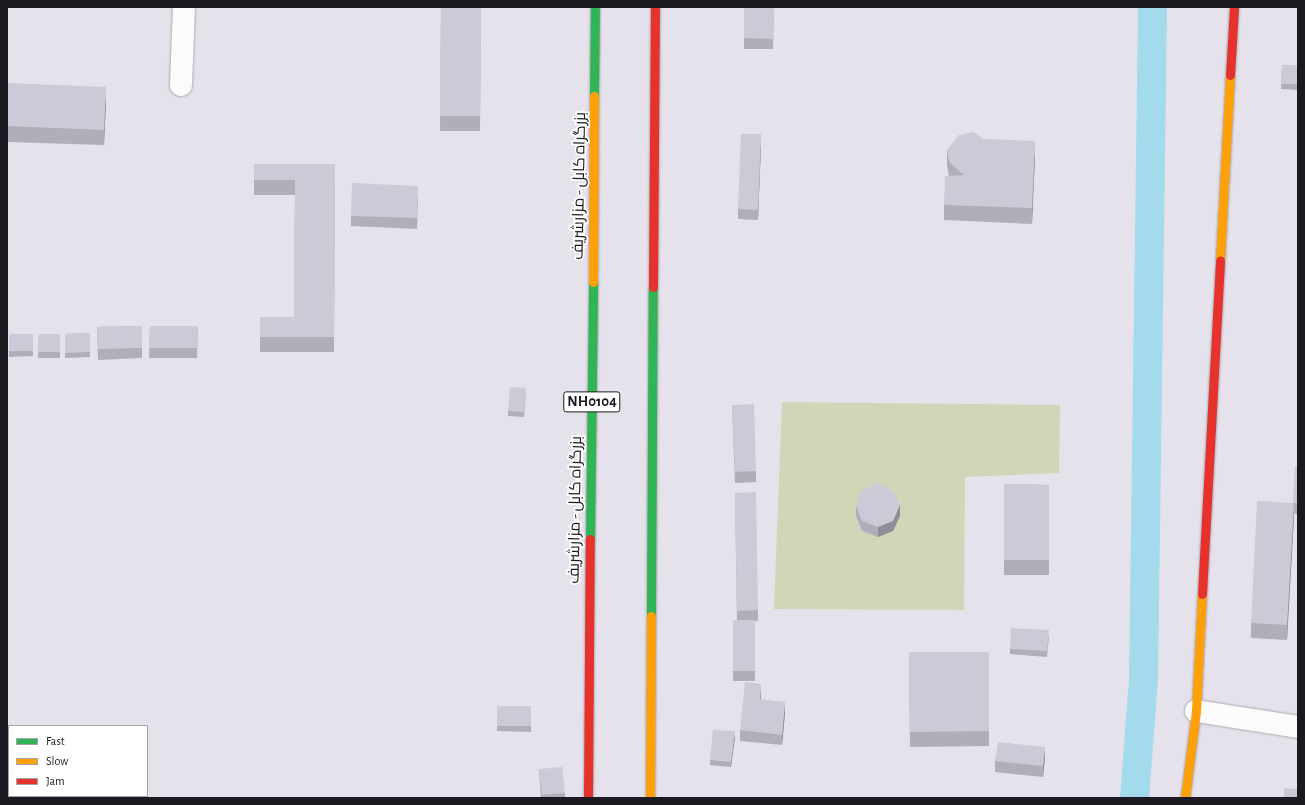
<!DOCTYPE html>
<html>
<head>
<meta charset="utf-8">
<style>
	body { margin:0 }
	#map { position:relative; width:1305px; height:805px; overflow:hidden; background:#e5e2eb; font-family:"Alegreya Sans",Cairo,sans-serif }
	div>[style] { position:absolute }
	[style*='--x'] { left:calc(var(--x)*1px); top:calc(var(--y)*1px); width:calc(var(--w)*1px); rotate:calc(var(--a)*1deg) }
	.green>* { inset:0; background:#d3d5b9 }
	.canal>* { height:29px; margin:-14.5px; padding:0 14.5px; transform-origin:14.5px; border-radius:14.5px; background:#a3daec }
	.roads { filter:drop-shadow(0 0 1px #aca9b0) drop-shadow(0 0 1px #aca9b0) }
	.street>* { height:22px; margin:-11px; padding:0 11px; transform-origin:11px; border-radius:11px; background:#fbfbfc }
	.fast>* { height:9px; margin:-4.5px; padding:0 4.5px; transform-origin:4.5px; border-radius:4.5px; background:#30b455 }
	.slow>* { height:9px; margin:-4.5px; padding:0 4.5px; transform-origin:4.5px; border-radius:4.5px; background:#ff9f0a }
	.jam>* { height:9px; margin:-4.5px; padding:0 4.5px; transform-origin:4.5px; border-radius:4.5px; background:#e5322d }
	.wall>* { inset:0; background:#b1adb9 }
	.shaded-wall>* { inset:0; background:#908d96 }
	.building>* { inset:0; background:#cec9d7 }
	span { translate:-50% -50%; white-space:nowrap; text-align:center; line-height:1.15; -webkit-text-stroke:3.5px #fff; paint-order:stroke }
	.shield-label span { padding:1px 3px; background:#fff; border:1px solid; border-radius:3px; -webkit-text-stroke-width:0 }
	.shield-label { font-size:15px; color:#1c1a20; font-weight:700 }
	.street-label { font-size:16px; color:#1c1a20 }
	.frame { position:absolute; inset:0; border:8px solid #1c1a20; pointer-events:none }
	.legend { position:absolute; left:8px; top:725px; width:140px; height:72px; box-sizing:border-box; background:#fff; border:1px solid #a4a3a6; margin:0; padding:5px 7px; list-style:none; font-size:12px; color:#1c1a20 }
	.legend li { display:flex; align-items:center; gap:8px; height:20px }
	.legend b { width:20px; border:1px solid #a4a3a6 }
</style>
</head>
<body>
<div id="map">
	<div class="green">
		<div style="clip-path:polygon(782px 402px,1060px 405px,1059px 473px,965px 477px,964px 610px,774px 609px)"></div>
	</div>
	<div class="canal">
		<div style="--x:1134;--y:798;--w:119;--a:-85.7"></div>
		<div style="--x:1143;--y:679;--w:672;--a:-89.23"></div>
	</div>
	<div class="roads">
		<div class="street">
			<div style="--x:181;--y:85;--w:78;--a:-87.8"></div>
			<div style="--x:1196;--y:711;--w:103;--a:8.9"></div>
		</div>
		<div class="fast">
			<div style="--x:594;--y:96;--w:89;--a:-89.4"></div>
			<div style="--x:590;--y:539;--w:257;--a:-89.3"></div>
			<div style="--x:651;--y:616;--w:329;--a:-89.7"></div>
		</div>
		<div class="slow">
			<div style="--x:1220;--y:260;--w:185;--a:-86.9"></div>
			<div style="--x:593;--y:282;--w:186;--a:-89.7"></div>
			<div style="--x:650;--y:798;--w:182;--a:-89.7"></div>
			<div style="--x:1185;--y:798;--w:88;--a:-82.8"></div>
			<div style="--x:1196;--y:711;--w:117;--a:-87.1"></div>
		</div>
		<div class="jam">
			<div style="--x:1230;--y:75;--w:68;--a:-86.6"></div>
			<div style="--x:653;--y:287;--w:280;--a:-89.6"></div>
			<div style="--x:1202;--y:594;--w:334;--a:-86.9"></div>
			<div style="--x:588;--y:798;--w:259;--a:-89.6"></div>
		</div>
	</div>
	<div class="wall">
		<div style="clip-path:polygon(441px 7px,481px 7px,480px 131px,440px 131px)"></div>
		<div style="clip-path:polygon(744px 7px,774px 7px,773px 49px,744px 49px)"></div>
		<div style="clip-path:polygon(1282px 65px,1298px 66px,1298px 90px,1281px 89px)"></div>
		<div style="clip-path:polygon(7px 83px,106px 102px,104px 145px,7px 142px)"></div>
		<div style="clip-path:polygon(983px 139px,1035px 156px,1032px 224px,944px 220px,944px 205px,949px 176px,947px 165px,947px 150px)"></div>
		<div style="clip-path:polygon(761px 145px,758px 220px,738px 219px,738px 209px)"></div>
		<div style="clip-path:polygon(335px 164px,334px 352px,260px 352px,260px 317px,294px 317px,295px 195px,254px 195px,254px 180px)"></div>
		<div style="clip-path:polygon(418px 196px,417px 229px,351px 226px,351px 216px)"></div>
		<div style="clip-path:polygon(1298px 228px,1298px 254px,1297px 254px)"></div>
		<div style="clip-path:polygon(142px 326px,142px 358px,98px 360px,97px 327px)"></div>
		<div style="clip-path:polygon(150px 326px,198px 326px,197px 358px,149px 358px)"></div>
		<div style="clip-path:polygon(90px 333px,90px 357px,65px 358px,65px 334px)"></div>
		<div style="clip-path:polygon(9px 334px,33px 334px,33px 356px,9px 357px)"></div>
		<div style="clip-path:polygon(39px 334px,60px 334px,60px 358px,38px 358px)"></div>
		<div style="clip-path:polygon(526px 394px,524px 417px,508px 416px,508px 411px)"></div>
		<div style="clip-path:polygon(732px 405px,756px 471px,756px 482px,735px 483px)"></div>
		<div style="clip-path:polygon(1298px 466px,1298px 514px,1294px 514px,1287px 640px,1251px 638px,1251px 623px,1293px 503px)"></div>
		<div style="clip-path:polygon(1004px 484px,1049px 485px,1049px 575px,1004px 575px)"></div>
		<div style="clip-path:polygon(735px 493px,758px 610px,758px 621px,755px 621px,755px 681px,733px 681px,733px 620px,737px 620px)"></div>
		<div style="clip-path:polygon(856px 506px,900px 516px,893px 531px,878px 537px,862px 531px,856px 516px)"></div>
		<div style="clip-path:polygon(1049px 636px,1047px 657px,1010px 654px,1010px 649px)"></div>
		<div style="clip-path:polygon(989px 652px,989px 746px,910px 747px,909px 653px)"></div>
		<div style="clip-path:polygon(761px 694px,761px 699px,785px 713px,782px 745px,740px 741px,740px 730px)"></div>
		<div style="clip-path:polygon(497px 706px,531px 706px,531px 732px,497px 731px)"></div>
		<div style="clip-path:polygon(735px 737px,731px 767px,710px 765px,710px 760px)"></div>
		<div style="clip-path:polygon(1045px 757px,1043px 777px,995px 772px,995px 761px)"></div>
		<div style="clip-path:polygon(539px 769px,565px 793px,565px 798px,541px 798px)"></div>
	</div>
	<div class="shaded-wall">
		<div style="clip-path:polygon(106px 87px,106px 102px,104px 145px,104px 130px)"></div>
		<div style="clip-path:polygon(761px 134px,761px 145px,758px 220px,758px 210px)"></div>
		<div style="clip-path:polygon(1035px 141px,1035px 156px,1032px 224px,1032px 208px)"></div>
		<div style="clip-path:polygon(1294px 503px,1294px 518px,1287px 640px,1287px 625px)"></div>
		<div style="clip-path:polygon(900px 505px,900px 516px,893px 531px,878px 537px,878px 527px)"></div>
		<div style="clip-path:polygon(761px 684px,761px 694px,760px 710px,760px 699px)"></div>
		<div style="clip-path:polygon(785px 702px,785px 713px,782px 745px,782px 735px)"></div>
		<div style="clip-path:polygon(735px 731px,735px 737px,731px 767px,731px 762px)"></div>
		<div style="clip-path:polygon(1045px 747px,1045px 757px,1043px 777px,1043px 766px)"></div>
	</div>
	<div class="building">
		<div style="clip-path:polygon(441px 7px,481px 7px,480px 116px,440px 116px)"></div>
		<div style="clip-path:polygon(744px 7px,774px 7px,773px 39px,744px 38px)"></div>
		<div style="clip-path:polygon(1282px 65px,1298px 66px,1298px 84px,1281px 84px)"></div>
		<div style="clip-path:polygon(7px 83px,106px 87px,104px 130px,7px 126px)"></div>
		<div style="clip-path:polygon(973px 132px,983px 139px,1035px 141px,1032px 208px,944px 205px,945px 176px,964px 175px,950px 163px,947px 150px,959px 135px)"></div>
		<div style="clip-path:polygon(741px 134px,761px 134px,758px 210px,738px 209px)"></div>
		<div style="clip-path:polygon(254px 164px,335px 164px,334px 337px,260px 337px,260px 317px,294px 317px,295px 180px,254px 180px)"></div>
		<div style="clip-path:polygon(352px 183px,418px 186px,417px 218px,351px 216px)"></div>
		<div style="clip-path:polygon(1298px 228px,1298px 244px,1297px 244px)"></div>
		<div style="clip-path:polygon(142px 326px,142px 348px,98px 349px,97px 327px)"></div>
		<div style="clip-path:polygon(150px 326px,198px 326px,197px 348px,149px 348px)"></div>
		<div style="clip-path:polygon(90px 333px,90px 352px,65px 353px,65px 334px)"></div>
		<div style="clip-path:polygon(9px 334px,33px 334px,33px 351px,9px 351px)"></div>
		<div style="clip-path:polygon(39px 334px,60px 334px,60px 352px,38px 352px)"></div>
		<div style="clip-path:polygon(510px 387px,526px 388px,524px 412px,508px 411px)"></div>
		<div style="clip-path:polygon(754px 404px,756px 471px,735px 472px,732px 405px)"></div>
		<div style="clip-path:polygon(1295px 466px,1298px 466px,1298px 503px,1293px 503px)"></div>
		<div style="clip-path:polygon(878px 483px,893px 490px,900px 505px,893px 521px,878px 527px,862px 521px,856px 506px,862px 490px)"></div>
		<div style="clip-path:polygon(1004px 484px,1049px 485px,1049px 560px,1004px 560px)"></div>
		<div style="clip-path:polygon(756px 492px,758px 610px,737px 611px,735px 493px)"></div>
		<div style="clip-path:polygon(1257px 501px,1294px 503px,1287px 625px,1251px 623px)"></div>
		<div style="clip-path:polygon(733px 620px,755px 620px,755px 671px,733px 671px)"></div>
		<div style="clip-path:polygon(1011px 628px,1049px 630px,1047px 651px,1010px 649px)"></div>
		<div style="clip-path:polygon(909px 652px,989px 652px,989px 731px,910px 732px)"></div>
		<div style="clip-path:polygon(745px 682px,761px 684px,760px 699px,785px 702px,782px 735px,740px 730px)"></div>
		<div style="clip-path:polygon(497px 706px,531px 706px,531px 726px,497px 726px)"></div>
		<div style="clip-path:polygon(713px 730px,735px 731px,731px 762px,710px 760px)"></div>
		<div style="clip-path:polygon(998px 742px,1045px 747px,1043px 766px,995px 761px)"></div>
		<div style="clip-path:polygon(562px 767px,565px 793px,542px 795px,539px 769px)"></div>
		<div style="clip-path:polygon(1284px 788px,1298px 789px,1298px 798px,1284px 798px)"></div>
	</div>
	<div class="shield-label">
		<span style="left:592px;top:402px">NH0104</span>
	</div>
	<div class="street-label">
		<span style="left:579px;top:186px;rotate:-89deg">بزرگراه کابل - مزارشریف</span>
		<span style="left:575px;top:510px;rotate:-89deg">بزرگراه کابل - مزارشریف</span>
	</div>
	<div class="frame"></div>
	<ul class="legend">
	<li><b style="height:5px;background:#30b455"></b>Fast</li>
	<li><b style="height:5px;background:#ff9f0a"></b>Slow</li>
	<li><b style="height:5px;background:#e5322d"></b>Jam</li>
	</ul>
</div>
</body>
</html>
